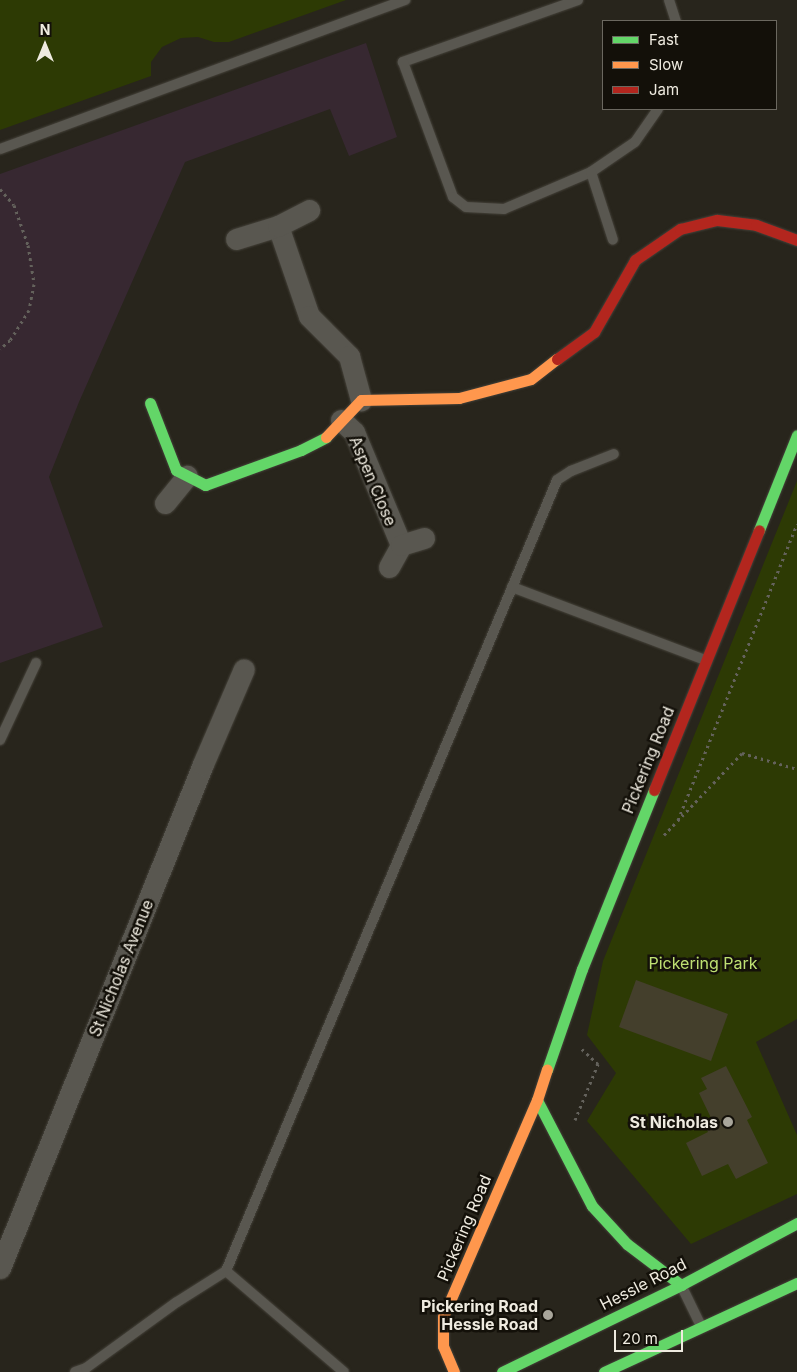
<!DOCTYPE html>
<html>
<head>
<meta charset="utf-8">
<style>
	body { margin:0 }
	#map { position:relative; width:797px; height:1372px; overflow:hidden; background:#28251c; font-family:Inter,sans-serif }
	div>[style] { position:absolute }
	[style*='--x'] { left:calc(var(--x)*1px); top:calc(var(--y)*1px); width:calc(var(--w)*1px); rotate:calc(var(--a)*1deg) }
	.education>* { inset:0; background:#372831 }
	.green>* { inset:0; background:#2d3a04 }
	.building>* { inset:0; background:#443f2c }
	.path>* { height:3px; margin-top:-1.5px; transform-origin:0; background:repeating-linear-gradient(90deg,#64625c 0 2.5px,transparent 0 6.5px) }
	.roads { filter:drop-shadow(0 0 1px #45423a) drop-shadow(0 0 1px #45423a) }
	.lane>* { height:10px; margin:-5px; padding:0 5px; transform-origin:5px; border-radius:5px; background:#595750 }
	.street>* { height:21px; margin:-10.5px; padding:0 10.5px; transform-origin:10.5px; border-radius:10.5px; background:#595750 }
	.fast>* { height:11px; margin:-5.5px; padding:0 5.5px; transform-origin:5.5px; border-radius:5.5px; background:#63d668 }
	.slow>* { height:11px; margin:-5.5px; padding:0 5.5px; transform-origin:5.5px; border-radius:5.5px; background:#ff974d }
	.jam>* { height:11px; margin:-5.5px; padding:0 5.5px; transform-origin:5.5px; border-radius:5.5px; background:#b3261e }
	.dots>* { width:14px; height:14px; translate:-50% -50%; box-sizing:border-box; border:2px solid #131009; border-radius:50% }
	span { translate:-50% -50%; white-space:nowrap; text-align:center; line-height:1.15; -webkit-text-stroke:5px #131009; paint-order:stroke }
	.street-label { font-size:16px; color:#efebe0 }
	.park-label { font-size:16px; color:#bee072 }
	.poi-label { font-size:16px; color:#efebe0; font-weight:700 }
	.right { translate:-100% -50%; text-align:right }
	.legend { position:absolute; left:602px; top:20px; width:175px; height:90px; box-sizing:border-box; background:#131009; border:1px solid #6b685f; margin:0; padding:6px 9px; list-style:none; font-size:15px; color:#efebe0 }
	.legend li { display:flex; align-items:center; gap:10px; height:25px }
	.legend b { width:25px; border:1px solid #6b685f }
	.north { position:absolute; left:20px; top:20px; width:50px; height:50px; -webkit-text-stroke:4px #131009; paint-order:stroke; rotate:0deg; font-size:14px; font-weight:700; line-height:20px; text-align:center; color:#efebe0 }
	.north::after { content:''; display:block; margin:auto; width:18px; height:22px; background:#efebe0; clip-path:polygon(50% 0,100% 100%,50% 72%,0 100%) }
	.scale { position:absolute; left:614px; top:1330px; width:69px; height:22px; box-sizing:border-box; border:2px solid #efebe0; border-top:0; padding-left:6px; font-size:15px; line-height:18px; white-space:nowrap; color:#efebe0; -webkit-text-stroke:4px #131009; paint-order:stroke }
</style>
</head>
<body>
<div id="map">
	<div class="education">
		<div style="clip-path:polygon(366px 43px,397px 137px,349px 156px,330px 109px,185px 162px,79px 402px,49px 477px,103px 627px,0 663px,0 174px)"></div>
	</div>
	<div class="green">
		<div style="clip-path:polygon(0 0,346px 0,229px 42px,214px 42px,198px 37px,181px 38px,162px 47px,151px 62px,151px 76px,0 130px)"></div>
		<div style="clip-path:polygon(797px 481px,797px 1019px,756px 1042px,797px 1135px,797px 1194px,691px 1244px,587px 1121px,616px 1073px,587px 1035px,603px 961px)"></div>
	</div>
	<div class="building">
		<div style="clip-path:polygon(636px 980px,728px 1014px,711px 1061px,619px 1027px)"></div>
		<div style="clip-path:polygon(726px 1066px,752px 1117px,747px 1120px,768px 1163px,736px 1179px,728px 1164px,702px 1176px,686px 1143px,708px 1132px,704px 1124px,712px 1120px,699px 1093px,707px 1089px,701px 1078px)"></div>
	</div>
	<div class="path">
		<div style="--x:0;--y:189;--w:21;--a:49"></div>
		<div style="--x:14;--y:205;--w:42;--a:70.7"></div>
		<div style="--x:28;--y:245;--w:39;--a:81"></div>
		<div style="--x:34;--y:284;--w:26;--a:101"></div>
		<div style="--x:29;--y:310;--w:36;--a:122"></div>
		<div style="--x:10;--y:340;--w:13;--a:138"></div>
		<div style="--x:678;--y:820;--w:319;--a:-68.1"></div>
		<div style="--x:664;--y:835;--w:113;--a:-46.4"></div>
		<div style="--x:742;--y:753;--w:57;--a:16.2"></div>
		<div style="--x:575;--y:1120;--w:61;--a:-67.7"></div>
		<div style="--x:598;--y:1064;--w:23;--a:-137"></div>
	</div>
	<div class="roads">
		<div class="lane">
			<div style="--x:578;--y:0;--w:186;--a:160.5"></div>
			<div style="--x:403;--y:62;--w:144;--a:69.7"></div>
			<div style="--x:453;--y:197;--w:16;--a:38"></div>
			<div style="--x:466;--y:207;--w:38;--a:3"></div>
			<div style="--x:504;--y:209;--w:95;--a:-23"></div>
			<div style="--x:591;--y:172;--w:53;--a:-34.3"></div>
			<div style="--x:635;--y:142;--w:40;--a:-55.1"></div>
			<div style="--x:669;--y:0;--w:22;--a:72"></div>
			<div style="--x:0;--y:149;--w:432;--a:-20.2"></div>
			<div style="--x:591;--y:172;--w:71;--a:72.1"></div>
			<div style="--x:512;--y:587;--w:206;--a:20.7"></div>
			<div style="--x:0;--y:740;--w:85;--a:-64.9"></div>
			<div style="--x:226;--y:1271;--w:155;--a:40.6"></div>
			<div style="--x:681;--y:1285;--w:46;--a:64"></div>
			<div style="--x:75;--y:1372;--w:12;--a:-20"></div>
			<div style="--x:86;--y:1368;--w:112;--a:-36"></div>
			<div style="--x:177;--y:1302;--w:58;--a:-32.3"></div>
			<div style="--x:226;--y:1271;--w:857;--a:-67.29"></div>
			<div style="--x:557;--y:480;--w:17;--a:-33"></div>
			<div style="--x:571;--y:471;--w:46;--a:-21.6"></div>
		</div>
		<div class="street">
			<div style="--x:278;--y:226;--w:95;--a:71"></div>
			<div style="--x:309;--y:316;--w:57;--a:45"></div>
			<div style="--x:349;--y:356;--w:46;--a:74.7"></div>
			<div style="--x:236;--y:239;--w:44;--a:-17.2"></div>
			<div style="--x:278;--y:226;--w:35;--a:-27"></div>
			<div style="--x:341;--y:420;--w:18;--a:43"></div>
			<div style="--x:354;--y:432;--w:122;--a:67.4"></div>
			<div style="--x:165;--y:503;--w:35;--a:-51"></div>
			<div style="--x:389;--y:567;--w:25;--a:-61"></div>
			<div style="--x:401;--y:545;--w:24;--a:-17"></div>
			<div style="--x:0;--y:1268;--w:543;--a:-68.06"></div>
			<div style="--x:203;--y:764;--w:103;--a:-66.7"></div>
		</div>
		<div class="fast">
			<div style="--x:150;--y:403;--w:72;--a:68.8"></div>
			<div style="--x:176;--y:470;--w:33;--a:27"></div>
			<div style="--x:205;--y:485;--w:102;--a:-20"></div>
			<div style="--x:301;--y:450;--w:28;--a:-27"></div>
			<div style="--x:759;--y:530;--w:102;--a:-68.2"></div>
			<div style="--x:547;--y:1070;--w:107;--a:-70.9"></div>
			<div style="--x:582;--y:969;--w:193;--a:-68.1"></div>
			<div style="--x:537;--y:1100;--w:119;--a:62.6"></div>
			<div style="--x:592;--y:1206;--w:52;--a:47.4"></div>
			<div style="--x:627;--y:1244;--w:68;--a:37.2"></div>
			<div style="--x:502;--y:1372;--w:199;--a:-25.9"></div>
			<div style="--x:681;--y:1285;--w:132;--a:-28.1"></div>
			<div style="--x:604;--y:1372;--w:213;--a:-24.8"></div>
		</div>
		<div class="slow">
			<div style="--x:326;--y:437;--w:51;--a:-46.6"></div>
			<div style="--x:361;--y:400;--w:98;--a:-1.2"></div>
			<div style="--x:459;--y:398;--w:74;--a:-14.8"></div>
			<div style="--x:531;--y:379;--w:33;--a:-38"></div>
			<div style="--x:454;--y:1372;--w:28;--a:-113"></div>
			<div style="--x:443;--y:1346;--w:29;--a:-90"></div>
			<div style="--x:443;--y:1317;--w:236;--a:-66.6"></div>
			<div style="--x:537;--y:1100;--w:32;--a:-72"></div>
		</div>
		<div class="jam">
			<div style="--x:557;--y:359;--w:46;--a:-36.1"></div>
			<div style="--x:594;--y:332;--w:83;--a:-60.3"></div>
			<div style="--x:635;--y:260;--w:55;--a:-34.6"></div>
			<div style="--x:680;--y:229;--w:38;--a:-14"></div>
			<div style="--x:717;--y:220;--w:39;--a:7"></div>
			<div style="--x:756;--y:225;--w:44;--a:20.1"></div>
			<div style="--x:654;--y:790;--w:280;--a:-68"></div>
		</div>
	</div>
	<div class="dots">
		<div style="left:728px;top:1122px;background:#a9a69b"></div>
		<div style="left:548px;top:1315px;background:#a9a69b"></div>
	</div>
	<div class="street-label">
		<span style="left:373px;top:481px;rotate:67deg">Aspen Close</span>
		<span style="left:648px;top:760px;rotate:-68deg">Pickering Road</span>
		<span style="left:121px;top:968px;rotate:-68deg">St Nicholas Avenue</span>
		<span style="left:464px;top:1228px;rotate:-67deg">Pickering Road</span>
		<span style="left:643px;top:1284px;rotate:-27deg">Hessle Road</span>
	</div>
	<div class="park-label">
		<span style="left:703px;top:963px">Pickering Park</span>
	</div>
	<div class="poi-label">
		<span class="right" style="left:718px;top:1122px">St Nicholas</span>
		<span class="right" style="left:538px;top:1315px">Pickering Road<br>Hessle Road</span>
	</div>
	<ul class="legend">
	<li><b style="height:6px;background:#63d668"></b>Fast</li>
	<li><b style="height:6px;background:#ff974d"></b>Slow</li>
	<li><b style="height:6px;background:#b3261e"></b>Jam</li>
	</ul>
	<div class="north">N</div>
	<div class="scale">20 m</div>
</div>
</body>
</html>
